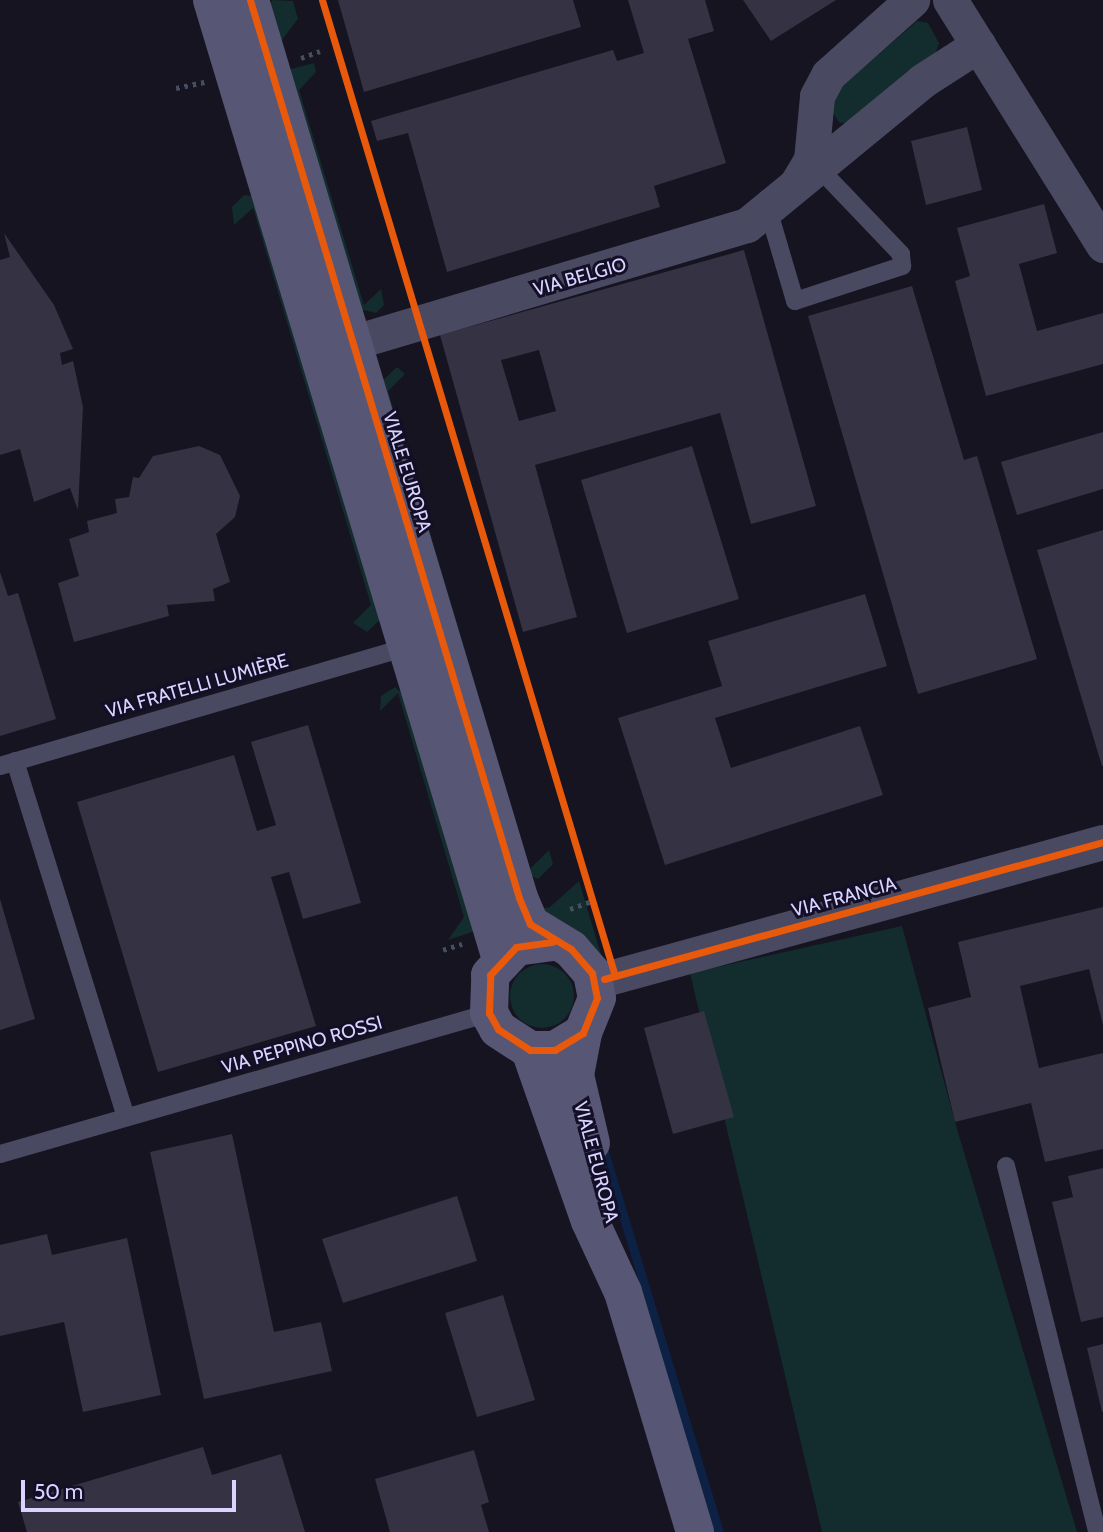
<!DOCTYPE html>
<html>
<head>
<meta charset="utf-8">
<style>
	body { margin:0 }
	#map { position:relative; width:1103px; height:1532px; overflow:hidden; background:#161421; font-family:Cabin,sans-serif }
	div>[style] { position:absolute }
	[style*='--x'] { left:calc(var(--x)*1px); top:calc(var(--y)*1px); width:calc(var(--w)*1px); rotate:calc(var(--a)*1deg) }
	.green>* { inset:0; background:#132c2d }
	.round { border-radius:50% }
	.stream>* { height:9px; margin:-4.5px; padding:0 4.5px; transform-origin:4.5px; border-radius:4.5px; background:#0d2144 }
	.building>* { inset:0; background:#343243 }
	.path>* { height:4.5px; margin-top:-2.25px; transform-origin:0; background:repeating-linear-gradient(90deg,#44505f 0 3.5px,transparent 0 8.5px) }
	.lane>* { height:18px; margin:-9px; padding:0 9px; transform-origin:9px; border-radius:9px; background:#4a4962 }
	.street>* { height:35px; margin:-17.5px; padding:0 17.5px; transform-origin:17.5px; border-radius:17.5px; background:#4a4962 }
	.secondary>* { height:38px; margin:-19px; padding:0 19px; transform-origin:19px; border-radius:19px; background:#575674 }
	.cycleway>* { height:7px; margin:-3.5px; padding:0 3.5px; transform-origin:3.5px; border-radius:3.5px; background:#e8590c }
	span { translate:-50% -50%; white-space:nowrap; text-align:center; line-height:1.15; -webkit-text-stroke:6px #130f26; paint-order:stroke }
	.street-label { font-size:19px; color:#d9d4ff }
	.scale { position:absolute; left:21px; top:1480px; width:215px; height:32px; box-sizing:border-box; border:4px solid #d9d4ff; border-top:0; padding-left:9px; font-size:21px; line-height:24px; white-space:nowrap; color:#d9d4ff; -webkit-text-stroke:5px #130f26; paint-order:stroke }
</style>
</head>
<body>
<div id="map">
	<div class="green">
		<div style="clip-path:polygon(272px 0,293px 1px,298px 19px,278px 45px,268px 12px)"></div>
		<div style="clip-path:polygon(917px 21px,928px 23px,939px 43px,935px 55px,857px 122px,840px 123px,829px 108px,833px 94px)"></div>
		<div style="clip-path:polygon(314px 63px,316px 72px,299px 90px,364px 305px,381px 289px,384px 305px,376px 313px,355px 308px,284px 71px)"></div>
		<div style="clip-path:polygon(244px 195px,257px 197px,382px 618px,367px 632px,353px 623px,371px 605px,253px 208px,234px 225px,232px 207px)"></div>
		<div style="clip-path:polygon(397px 367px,405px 374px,388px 391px,530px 869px,549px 850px,553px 864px,538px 879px,526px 873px,379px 384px)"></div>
		<div style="clip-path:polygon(395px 687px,402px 693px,475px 931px,448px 940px,464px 917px,398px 693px,380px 711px,381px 696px)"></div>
		<div style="clip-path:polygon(579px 881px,602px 958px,535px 910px,550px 907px)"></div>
		<div style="clip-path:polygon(902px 926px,955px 1122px,1077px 1532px,822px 1532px,690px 973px)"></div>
		<div class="round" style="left:510px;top:964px;width:64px;height:64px"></div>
	</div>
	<div class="stream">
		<div style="--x:602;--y:1145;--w:404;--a:73.2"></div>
	</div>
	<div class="building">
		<div style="clip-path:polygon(338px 0,573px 0,581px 27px,364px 92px)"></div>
		<div style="clip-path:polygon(628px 0,705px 0,714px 31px,688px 39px,726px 163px,654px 186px,660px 207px,447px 272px,408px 133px,377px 141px,371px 121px,613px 50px,617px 61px,644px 53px)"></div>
		<div style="clip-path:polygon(743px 0,836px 0,771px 41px)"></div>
		<div style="clip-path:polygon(967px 127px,982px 190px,926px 205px,911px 141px)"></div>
		<div style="clip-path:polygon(1044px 204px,1057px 253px,1019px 264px,1037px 331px,1103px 313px,1103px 364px,986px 396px,955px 281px,970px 276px,957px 228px)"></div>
		<div style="clip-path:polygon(4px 233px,54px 305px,73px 349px,60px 353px,62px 365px,73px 361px,83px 407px,78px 510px,70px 488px,34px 502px,20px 449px,0 455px,0 260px,10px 257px)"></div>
		<div style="clip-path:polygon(evenodd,744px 250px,816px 506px,751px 524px,720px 413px,535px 465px,577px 617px,523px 632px,440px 335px,744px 250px,539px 350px,556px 411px,519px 421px,501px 360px,539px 350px)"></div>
		<div style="clip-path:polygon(912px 286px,964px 460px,977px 456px,1037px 659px,918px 694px,808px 316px)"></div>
		<div style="clip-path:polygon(1103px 432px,1103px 489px,1017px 515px,1001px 462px)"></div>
		<div style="clip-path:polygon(199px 446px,220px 455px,240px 496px,235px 517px,216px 534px,230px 582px,213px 589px,215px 601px,167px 605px,169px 616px,74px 642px,58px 583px,79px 576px,69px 539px,89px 532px,87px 521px,117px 513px,115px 499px,129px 497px,133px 477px,139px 478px,153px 456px)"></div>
		<div style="clip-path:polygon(692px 446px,739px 599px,627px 633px,581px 480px)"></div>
		<div style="clip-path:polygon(1103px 530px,1103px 766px,1102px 766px,1037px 550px)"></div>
		<div style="clip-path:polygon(0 572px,8px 596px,18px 593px,56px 719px,0 736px)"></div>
		<div style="clip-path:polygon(865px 594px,887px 666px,715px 718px,731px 768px,860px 726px,883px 795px,665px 865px,618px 718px,722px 686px,708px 641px)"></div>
		<div style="clip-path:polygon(308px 725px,361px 903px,303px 919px,289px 872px,271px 877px,316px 1026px,158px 1072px,77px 802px,234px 755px,257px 831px,276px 825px,251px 742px)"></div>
		<div style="clip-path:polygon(0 899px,35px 1019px,0 1030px)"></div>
		<div style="clip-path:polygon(1103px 907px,1103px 1025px,1089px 969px,1020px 986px,1039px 1068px,1103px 1053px,1103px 1149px,1045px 1162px,1031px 1103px,955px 1122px,928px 1008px,971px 997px,958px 942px)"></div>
		<div style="clip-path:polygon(704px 1011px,734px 1117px,673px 1134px,644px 1028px)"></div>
		<div style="clip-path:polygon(232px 1134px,274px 1332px,321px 1322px,332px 1371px,204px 1399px,150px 1152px)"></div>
		<div style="clip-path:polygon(1103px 1168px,1103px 1317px,1081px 1322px,1052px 1202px,1073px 1197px,1068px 1176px)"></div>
		<div style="clip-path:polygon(457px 1196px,477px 1261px,343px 1303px,322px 1239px)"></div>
		<div style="clip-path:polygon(47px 1234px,52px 1255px,127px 1238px,161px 1395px,83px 1412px,64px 1322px,0 1336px,0 1245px)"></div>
		<div style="clip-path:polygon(503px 1295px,535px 1400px,477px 1417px,445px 1313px)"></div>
		<div style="clip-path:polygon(1103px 1344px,1103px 1412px,1102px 1412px,1087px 1348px)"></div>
		<div style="clip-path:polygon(203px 1447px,212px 1475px,281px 1454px,305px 1532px,27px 1532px,18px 1502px)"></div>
		<div style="clip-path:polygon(474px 1450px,489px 1502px,481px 1505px,489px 1532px,390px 1532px,375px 1479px)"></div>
	</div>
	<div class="path">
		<div style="--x:301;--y:58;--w:20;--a:-20"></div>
		<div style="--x:176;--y:88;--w:29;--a:-12"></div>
		<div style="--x:570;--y:909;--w:23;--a:-20"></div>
		<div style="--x:443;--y:950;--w:20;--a:-18"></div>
	</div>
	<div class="lane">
		<div style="--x:768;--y:209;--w:96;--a:73.6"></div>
		<div style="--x:795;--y:301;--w:113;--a:-18.1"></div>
		<div style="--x:902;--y:266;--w:12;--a:-95"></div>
		<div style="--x:901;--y:254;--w:124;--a:-133.7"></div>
		<div style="--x:15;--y:761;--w:373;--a:72.7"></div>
		<div style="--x:0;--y:766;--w:423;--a:-16.3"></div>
		<div style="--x:0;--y:1154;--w:509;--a:-16.08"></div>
		<div style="--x:1006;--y:1166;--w:377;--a:76"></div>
	</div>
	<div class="street">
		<div style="--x:950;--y:0;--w:289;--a:58"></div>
		<div style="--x:797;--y:183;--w:27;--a:-59"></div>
		<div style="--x:811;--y:160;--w:64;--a:-84.6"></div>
		<div style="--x:817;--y:96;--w:24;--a:-62"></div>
		<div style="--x:828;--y:75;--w:113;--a:-41.8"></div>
		<div style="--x:351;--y:343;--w:413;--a:-16.6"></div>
		<div style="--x:747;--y:225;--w:227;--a:-39.4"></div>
		<div style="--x:922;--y:81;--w:67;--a:-32.7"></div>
		<div style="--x:594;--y:982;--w:528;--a:-15.38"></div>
	</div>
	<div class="secondary">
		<div style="--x:212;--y:0;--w:1002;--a:73.23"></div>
		<div style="--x:250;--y:0;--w:937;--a:73.32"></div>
		<div style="--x:519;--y:898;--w:28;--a:67"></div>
		<div style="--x:530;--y:924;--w:48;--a:31.4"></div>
		<div style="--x:571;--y:949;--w:32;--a:49"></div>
		<div style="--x:592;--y:973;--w:25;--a:79"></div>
		<div style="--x:597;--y:998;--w:38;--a:112"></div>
		<div style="--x:583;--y:1033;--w:33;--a:149"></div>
		<div style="--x:555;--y:1050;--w:25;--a:180"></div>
		<div style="--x:530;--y:1050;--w:38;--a:-147"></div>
		<div style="--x:498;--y:1029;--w:18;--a:-119"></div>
		<div style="--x:489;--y:1013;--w:38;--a:-88"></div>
		<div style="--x:490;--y:975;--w:38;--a:-47"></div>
		<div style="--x:516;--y:947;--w:37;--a:-8"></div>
		<div style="--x:583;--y:1033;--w:43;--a:100.8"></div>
		<div style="--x:575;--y:1075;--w:70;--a:76.8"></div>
		<div style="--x:530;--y:1050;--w:181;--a:70.7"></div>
		<div style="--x:590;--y:1221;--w:78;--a:65.1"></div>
		<div style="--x:623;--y:1292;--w:251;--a:73.3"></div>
	</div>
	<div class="cycleway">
		<div style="--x:250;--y:0;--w:937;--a:73.32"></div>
		<div style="--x:519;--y:898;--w:28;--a:67"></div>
		<div style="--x:530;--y:924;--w:48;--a:31.4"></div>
		<div style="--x:571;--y:949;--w:32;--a:49"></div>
		<div style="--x:592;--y:973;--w:25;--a:79"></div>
		<div style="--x:597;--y:998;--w:38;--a:112"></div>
		<div style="--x:583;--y:1033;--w:33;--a:149"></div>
		<div style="--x:555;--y:1050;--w:25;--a:180"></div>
		<div style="--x:530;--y:1050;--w:38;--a:-147"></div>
		<div style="--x:498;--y:1029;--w:18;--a:-119"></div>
		<div style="--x:489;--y:1013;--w:38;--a:-88"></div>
		<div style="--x:490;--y:975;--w:38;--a:-47"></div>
		<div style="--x:516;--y:947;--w:37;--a:-8"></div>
		<div style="--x:322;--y:0;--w:1019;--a:73.29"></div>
		<div style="--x:604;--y:979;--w:517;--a:-15.35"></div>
	</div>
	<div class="street-label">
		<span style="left:580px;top:277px;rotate:-16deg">VIA BELGIO</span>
		<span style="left:407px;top:472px;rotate:73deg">VIALE EUROPA</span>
		<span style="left:197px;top:686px;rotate:-16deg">VIA FRATELLI LUMIÈRE</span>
		<span style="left:844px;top:897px;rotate:-15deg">VIA FRANCIA</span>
		<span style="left:302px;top:1045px;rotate:-16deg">VIA PEPPINO ROSSI</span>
		<span style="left:596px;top:1162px;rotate:75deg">VIALE EUROPA</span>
	</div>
	<div class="scale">50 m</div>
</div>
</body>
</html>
